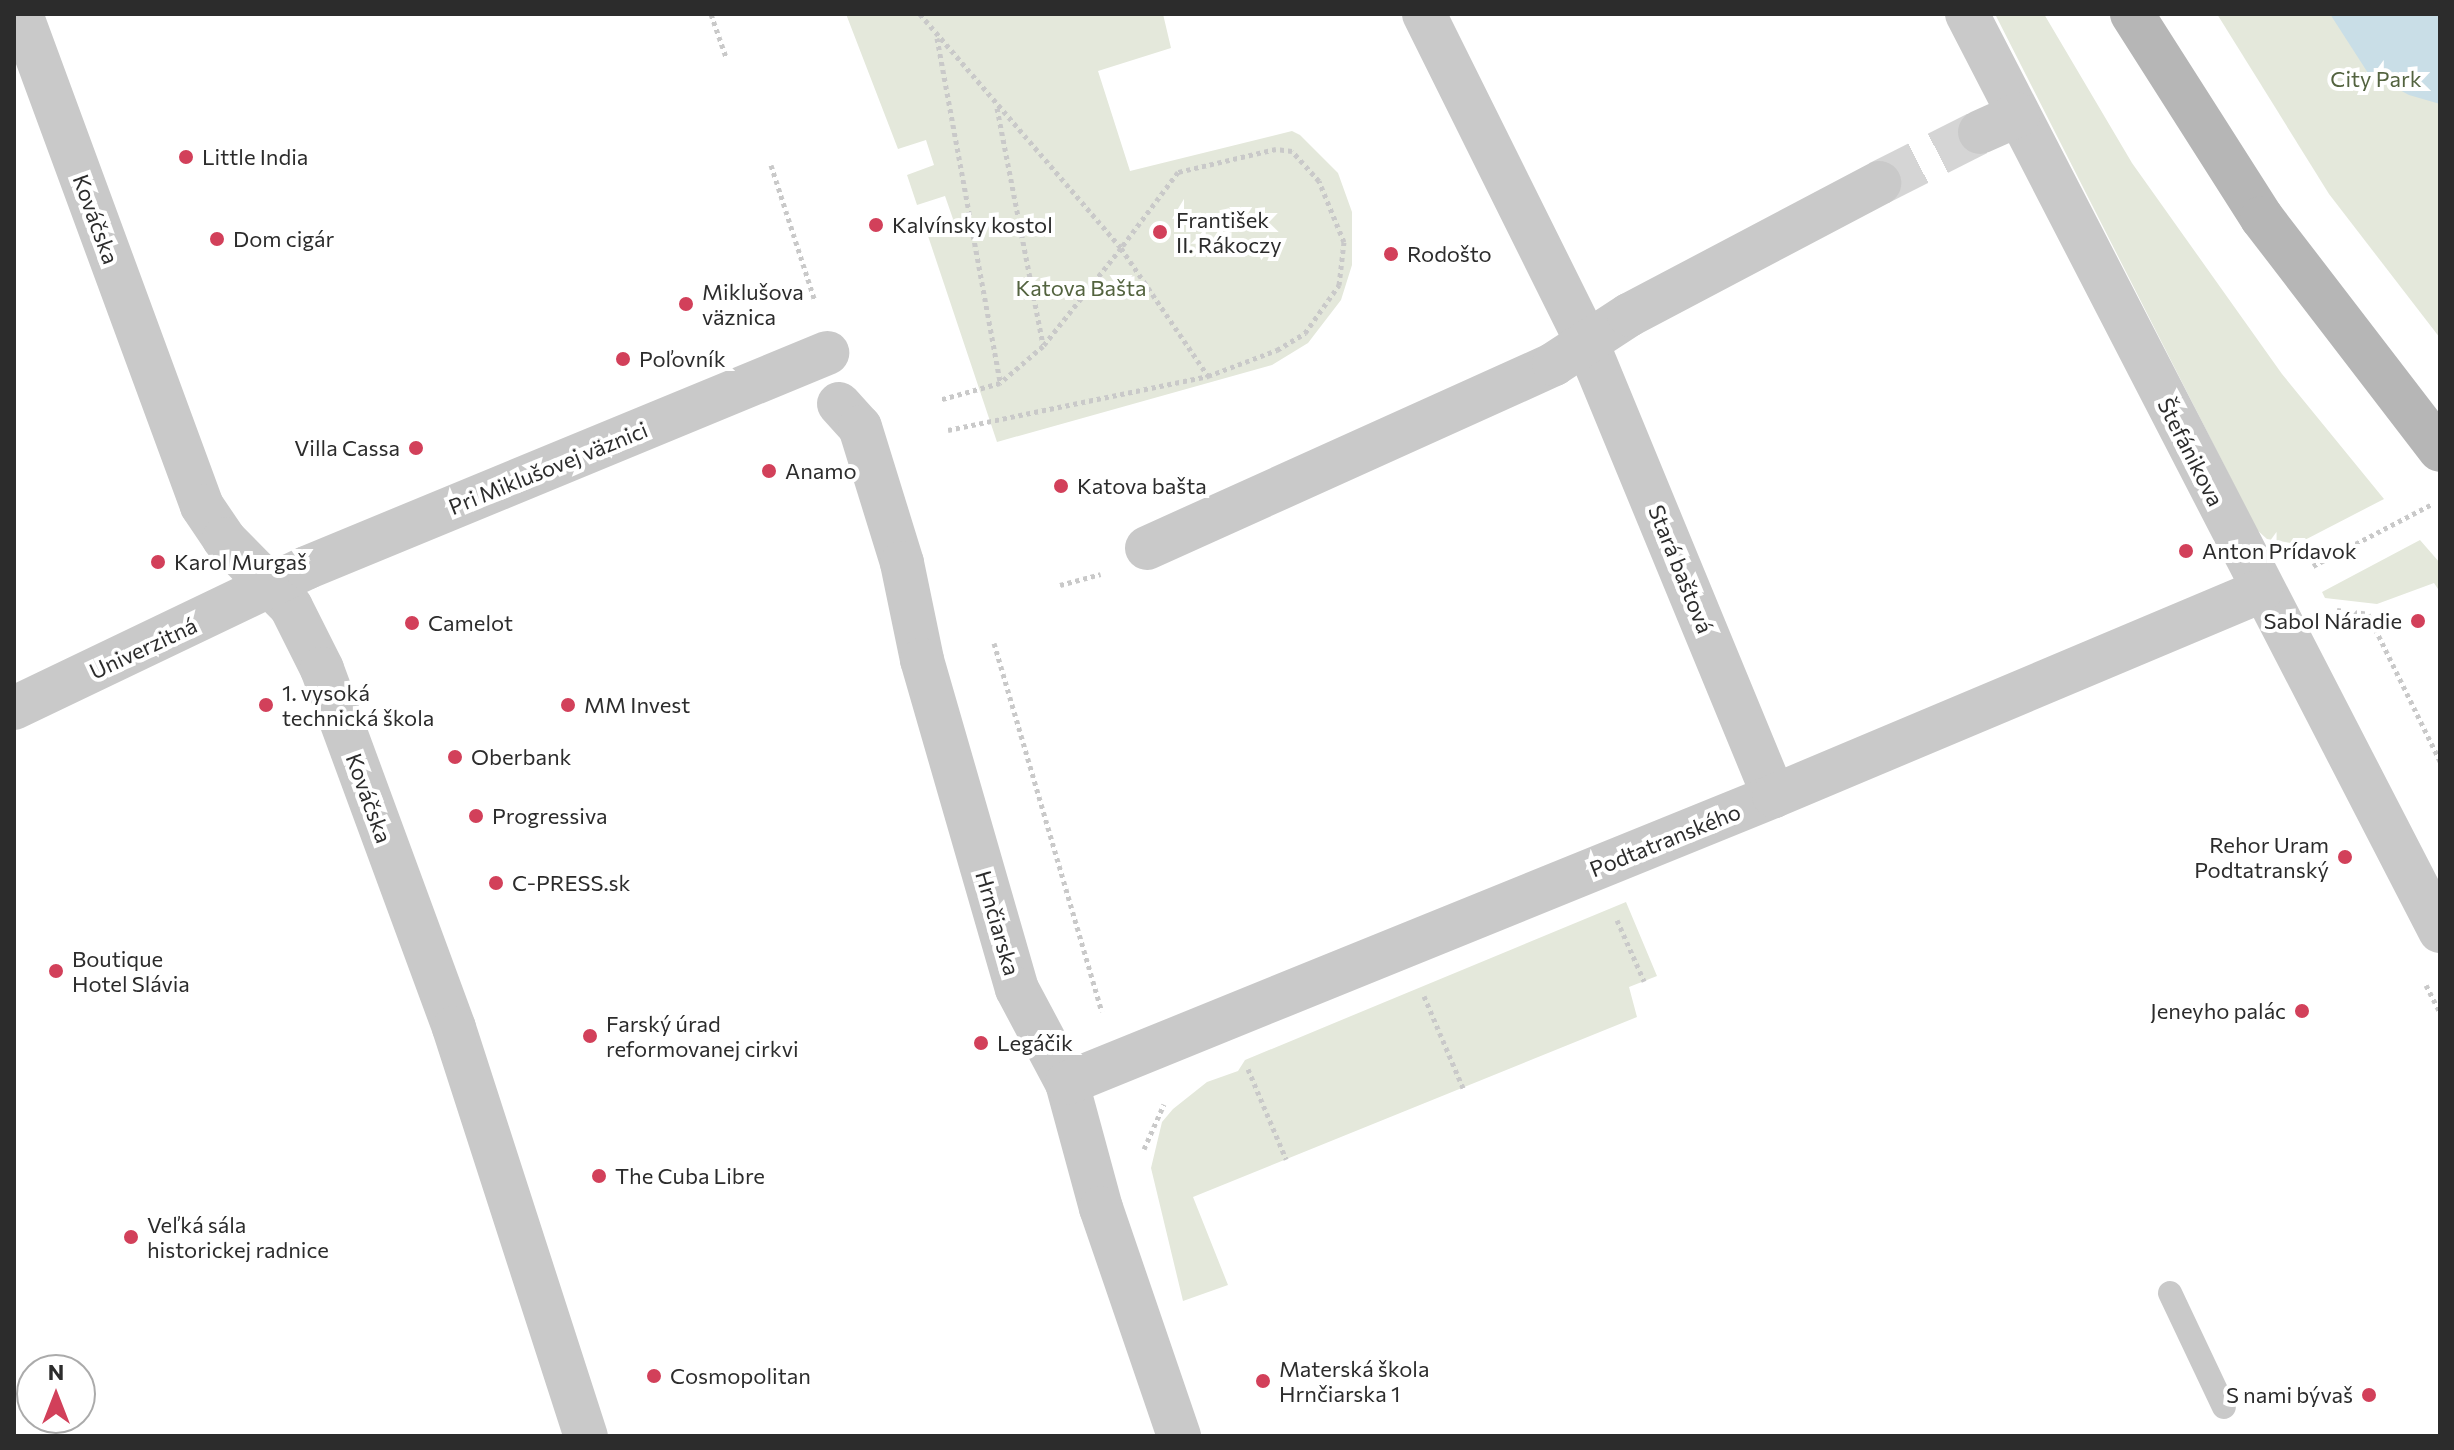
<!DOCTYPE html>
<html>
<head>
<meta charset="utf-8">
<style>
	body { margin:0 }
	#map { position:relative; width:2454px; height:1450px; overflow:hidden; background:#fff; font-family:Commissioner,sans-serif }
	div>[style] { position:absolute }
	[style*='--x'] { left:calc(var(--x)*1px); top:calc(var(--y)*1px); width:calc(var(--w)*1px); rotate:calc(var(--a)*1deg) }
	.green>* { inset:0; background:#e4e8db }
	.water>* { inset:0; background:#c9dee7 }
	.street-tunnel>* { height:44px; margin-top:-22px; transform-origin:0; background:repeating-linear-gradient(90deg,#d5d5d5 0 44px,transparent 0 66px) }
	.path>* { height:5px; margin-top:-2.5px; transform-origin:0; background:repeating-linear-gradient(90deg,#c9c9c9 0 4px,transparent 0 8px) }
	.lane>* { height:24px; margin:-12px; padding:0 12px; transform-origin:12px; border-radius:12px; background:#c9c9c9 }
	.street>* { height:44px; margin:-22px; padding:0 22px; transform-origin:22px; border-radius:22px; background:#c9c9c9 }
	.secondary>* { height:44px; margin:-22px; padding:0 22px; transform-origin:22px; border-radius:22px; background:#b6b6b6 }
	.dots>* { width:22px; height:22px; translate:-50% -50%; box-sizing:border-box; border:4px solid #fff; border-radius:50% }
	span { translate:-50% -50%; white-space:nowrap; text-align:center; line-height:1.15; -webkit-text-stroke:8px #fff; paint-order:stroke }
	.park-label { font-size:22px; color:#53633f }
	.poi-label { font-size:22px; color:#2c2c2c }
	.left { translate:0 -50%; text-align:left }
	.right { translate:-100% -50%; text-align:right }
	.street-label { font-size:22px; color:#2c2c2c }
	.frame { position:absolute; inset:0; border:16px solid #2c2c2c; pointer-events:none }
	.north { position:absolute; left:16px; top:1354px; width:80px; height:80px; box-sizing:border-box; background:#fff; border:2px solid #ababab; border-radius:50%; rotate:0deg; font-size:22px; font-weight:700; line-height:32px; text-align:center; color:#2c2c2c }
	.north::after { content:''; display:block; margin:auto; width:28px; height:36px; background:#d2405a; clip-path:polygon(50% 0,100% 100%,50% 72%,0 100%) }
</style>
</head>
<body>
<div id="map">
	<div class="green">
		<div style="clip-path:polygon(846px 14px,1163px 14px,1171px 48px,1098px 71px,1130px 171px,1292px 131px,1300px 135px,1338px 173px,1352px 212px,1352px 265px,1341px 300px,1308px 343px,1272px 365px,997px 442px,926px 230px,953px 219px,945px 196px,917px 205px,907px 175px,934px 165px,926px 140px,898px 149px)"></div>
		<div style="clip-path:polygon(1995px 14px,2044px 14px,2132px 163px,2282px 374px,2384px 499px,2297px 544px,2267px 539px,2257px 530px)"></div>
		<div style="clip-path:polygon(2217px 14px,2440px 14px,2440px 338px,2329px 194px)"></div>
		<div style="clip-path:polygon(2420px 540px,2440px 563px,2440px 592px,2434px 583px,2377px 604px,2325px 598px,2322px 592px)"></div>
		<div style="clip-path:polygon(1626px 902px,1657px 976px,1629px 987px,1637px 1017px,1193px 1197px,1228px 1285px,1183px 1301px,1151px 1168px,1162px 1122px,1173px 1109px,1207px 1082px,1238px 1071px,1245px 1060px)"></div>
	</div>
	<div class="water">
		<div style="clip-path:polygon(2330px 14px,2440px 14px,2440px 104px,2409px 95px,2368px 73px)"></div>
	</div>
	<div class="street-tunnel">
		<div style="--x:1879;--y:183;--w:113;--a:-26.8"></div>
	</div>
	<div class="path">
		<div style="--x:711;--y:14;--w:46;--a:70.8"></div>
		<div style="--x:920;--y:14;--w:308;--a:49.3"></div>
		<div style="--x:1121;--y:248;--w:125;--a:128.5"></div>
		<div style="--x:1043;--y:346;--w:57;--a:139.3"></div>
		<div style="--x:1000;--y:383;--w:63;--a:164.4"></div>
		<div style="--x:937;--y:38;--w:350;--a:79.6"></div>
		<div style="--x:997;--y:108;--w:241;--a:79"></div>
		<div style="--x:771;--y:165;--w:143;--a:72.1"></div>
		<div style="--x:948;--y:430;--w:266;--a:-11.7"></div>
		<div style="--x:1208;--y:376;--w:74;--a:-20.6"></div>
		<div style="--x:1277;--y:350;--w:33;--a:-31"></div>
		<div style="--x:1305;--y:333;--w:59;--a:-54.7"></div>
		<div style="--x:1339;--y:285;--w:43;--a:-83.4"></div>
		<div style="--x:1344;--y:242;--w:66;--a:-112.3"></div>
		<div style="--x:1319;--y:181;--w:40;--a:-132"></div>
		<div style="--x:1292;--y:151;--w:16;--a:-173"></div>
		<div style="--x:1276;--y:149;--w:101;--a:166.8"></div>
		<div style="--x:1178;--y:172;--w:95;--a:126.9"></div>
		<div style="--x:1121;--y:248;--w:155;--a:55.8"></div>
		<div style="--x:2313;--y:566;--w:134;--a:-27.5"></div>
		<div style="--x:1060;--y:585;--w:42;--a:-15"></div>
		<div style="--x:2337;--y:610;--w:31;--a:7"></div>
		<div style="--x:2368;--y:614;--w:164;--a:63.9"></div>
		<div style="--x:994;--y:643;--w:384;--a:73.7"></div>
		<div style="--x:1617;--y:920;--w:67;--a:66.1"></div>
		<div style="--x:2426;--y:985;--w:30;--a:63"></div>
		<div style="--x:1424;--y:996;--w:100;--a:67"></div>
		<div style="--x:1248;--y:1069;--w:98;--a:67.1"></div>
		<div style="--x:1144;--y:1149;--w:49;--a:-66"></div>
	</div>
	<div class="lane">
		<div style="--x:2170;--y:1293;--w:126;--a:64.7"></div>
	</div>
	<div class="street">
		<div style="--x:21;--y:14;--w:524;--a:69.8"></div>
		<div style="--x:202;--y:506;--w:40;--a:56"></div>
		<div style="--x:224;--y:539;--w:95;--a:45.4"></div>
		<div style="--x:291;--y:607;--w:69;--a:63.4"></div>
		<div style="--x:322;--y:669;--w:382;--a:69.8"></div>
		<div style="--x:454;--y:1028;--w:429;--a:72.1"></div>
		<div style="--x:1424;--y:14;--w:367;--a:63.6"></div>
		<div style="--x:1587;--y:343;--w:490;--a:67.6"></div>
		<div style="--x:1967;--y:14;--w:1032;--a:62.71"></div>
		<div style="--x:1980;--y:132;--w:42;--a:-24.1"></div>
		<div style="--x:839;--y:404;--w:31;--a:48"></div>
		<div style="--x:860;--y:427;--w:142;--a:72.8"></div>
		<div style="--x:902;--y:563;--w:99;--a:78.3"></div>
		<div style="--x:922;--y:660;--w:342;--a:73.9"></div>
		<div style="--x:1017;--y:989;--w:106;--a:62"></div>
		<div style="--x:1067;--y:1083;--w:130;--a:74.8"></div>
		<div style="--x:1101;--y:1208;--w:241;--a:71.1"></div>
		<div style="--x:1147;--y:548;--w:447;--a:-24.3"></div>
		<div style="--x:1554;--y:364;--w:90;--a:-33.2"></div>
		<div style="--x:1629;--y:315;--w:283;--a:-27.8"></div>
		<div style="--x:14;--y:708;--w:324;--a:-25.6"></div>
		<div style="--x:306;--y:568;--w:564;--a:-22.42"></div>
		<div style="--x:1067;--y:1083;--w:763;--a:-22.09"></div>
		<div style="--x:1774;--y:796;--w:528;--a:-22.83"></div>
	</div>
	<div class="secondary">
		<div style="--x:2132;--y:14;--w:242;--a:57.5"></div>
		<div style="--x:2262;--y:218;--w:292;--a:52.5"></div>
	</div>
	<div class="dots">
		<div style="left:186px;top:157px;background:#d2405a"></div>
		<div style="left:876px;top:225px;background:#d2405a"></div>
		<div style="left:1160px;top:232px;background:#d2405a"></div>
		<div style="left:217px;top:239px;background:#d2405a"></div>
		<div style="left:1391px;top:254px;background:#d2405a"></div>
		<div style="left:686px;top:304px;background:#d2405a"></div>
		<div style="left:623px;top:359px;background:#d2405a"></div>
		<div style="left:416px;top:448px;background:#d2405a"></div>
		<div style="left:769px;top:471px;background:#d2405a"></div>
		<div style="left:1061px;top:486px;background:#d2405a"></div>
		<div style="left:2186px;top:551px;background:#d2405a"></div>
		<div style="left:158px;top:562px;background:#d2405a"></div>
		<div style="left:2418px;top:621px;background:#d2405a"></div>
		<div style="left:412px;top:623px;background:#d2405a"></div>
		<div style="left:266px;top:705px;background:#d2405a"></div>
		<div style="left:568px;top:705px;background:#d2405a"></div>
		<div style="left:455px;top:757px;background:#d2405a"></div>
		<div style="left:476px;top:816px;background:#d2405a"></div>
		<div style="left:2345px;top:857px;background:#d2405a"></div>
		<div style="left:496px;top:883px;background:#d2405a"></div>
		<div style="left:56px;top:971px;background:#d2405a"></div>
		<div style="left:2302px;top:1011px;background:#d2405a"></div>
		<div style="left:590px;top:1036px;background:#d2405a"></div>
		<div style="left:981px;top:1043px;background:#d2405a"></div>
		<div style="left:599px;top:1176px;background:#d2405a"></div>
		<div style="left:131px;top:1237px;background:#d2405a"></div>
		<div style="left:654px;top:1376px;background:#d2405a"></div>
		<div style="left:1263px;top:1381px;background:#d2405a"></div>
		<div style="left:2369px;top:1395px;background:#d2405a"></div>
	</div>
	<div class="park-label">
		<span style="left:2376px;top:79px">City Park</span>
		<span style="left:1081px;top:288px">Katova Bašta</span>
	</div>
	<div class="poi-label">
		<span class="left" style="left:202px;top:157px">Little India</span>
		<span class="left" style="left:1176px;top:232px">František<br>II. Rákoczy</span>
		<span class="left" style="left:892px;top:225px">Kalvínsky kostol</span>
		<span class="left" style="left:233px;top:239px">Dom cigár</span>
		<span class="left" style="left:1407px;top:254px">Rodošto</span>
		<span class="left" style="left:702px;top:304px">Miklušova<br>väznica</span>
		<span class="left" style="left:639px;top:359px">Poľovník</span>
		<span class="right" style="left:400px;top:448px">Villa Cassa</span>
		<span class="left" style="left:785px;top:471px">Anamo</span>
		<span class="left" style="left:1077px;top:486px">Katova bašta</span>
		<span class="left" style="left:2202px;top:551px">Anton Prídavok</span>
		<span class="left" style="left:174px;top:562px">Karol Murgaš</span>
		<span class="right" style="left:2402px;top:621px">Sabol Náradie</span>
		<span class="left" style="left:428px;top:623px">Camelot</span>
		<span class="left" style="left:282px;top:705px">1. vysoká<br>technická škola</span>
		<span class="left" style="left:584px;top:705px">MM Invest</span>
		<span class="left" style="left:471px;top:757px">Oberbank</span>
		<span class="left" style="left:492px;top:816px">Progressiva</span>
		<span class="right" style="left:2329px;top:857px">Rehor Uram<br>Podtatranský</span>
		<span class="left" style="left:512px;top:883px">C-PRESS.sk</span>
		<span class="left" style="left:72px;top:971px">Boutique<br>Hotel Slávia</span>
		<span class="right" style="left:2286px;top:1011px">Jeneyho palác</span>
		<span class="left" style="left:606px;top:1036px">Farský úrad<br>reformovanej cirkvi</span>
		<span class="left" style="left:997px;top:1043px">Legáčik</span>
		<span class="left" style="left:615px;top:1176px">The Cuba Libre</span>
		<span class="left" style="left:147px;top:1237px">Veľká sála<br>historickej radnice</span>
		<span class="left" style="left:1279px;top:1381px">Materská škola<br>Hrnčiarska 1</span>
		<span class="left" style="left:670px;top:1376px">Cosmopolitan</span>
		<span class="right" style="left:2353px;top:1395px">S nami bývaš</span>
	</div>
	<div class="street-label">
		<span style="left:96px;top:219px;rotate:70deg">Kováčska</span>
		<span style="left:2191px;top:452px;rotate:63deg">Štefánikova</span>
		<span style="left:548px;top:468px;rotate:-22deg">Pri Miklušovej väznici</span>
		<span style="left:1681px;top:569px;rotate:68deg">Stará baštová</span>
		<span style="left:143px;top:648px;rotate:-25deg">Univerzitná</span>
		<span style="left:369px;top:798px;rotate:70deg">Kováčska</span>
		<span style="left:1665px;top:840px;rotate:-22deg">Podtatranského</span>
		<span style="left:998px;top:923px;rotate:74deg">Hrnčiarska</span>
	</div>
	<div class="frame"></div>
	<div class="north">N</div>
</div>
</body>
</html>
